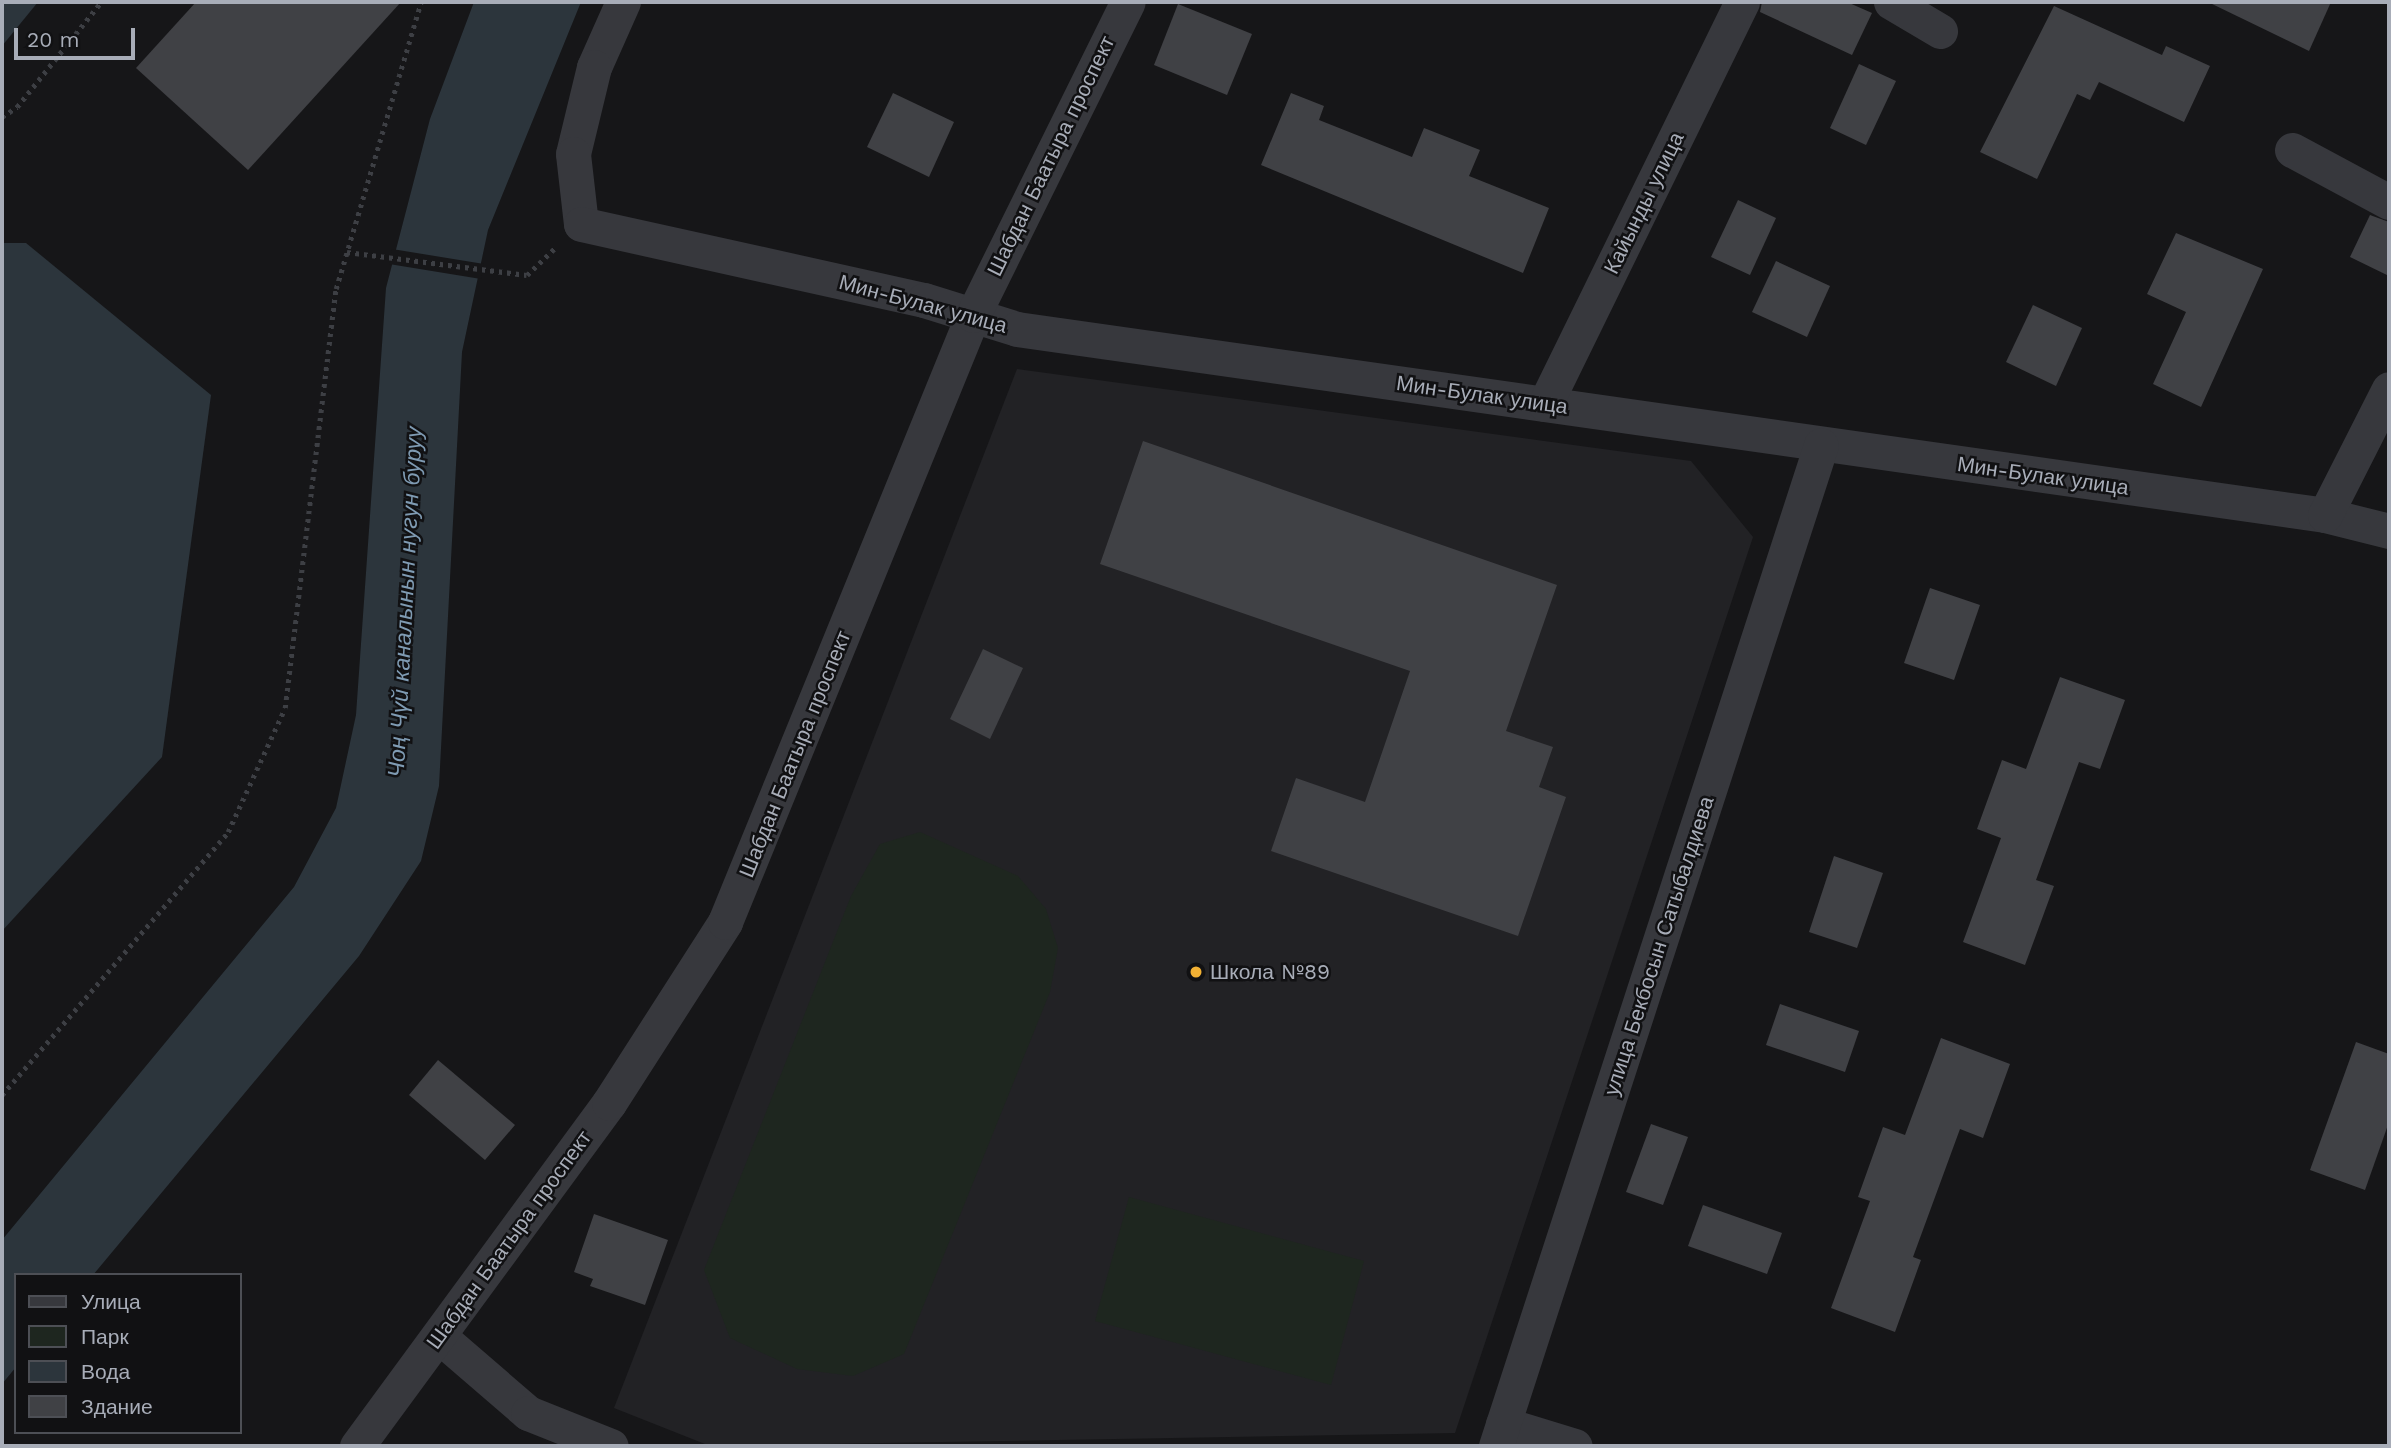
<!DOCTYPE html>
<html>
<head>
<meta charset="utf-8">
<style>
	body { margin:0 }
	#map { position:relative; width:2391px; height:1448px; overflow:hidden; background:#161618; font-family:"Work Sans",sans-serif }
	div>[style] { position:absolute }
	[style*='--x'] { left:calc(var(--x)*1px); top:calc(var(--y)*1px); width:calc(var(--w)*1px); rotate:calc(var(--a)*1deg) }
	.built>* { inset:0; background:#222225 }
	.green>* { inset:0; background:#1e261f }
	.water>* { inset:0; background:#2c353c }
	.pier>* { inset:0; background:#161618 }
	.building>* { inset:0; background:#404145 }
	.path>* { height:4.5px; margin-top:-2.25px; transform-origin:0; background:repeating-linear-gradient(90deg,#3d3f44 0 3.5px,transparent 0 8.5px) }
	.street>* { height:35px; margin:-17.5px; padding:0 17.5px; transform-origin:17.5px; border-radius:17.5px; background:#37383d }
	.dots>* { width:19px; height:19px; translate:-50% -50%; box-sizing:border-box; border:4px solid #111113; border-radius:50% }
	span { translate:-50% -50%; white-space:nowrap; text-align:center; line-height:1.15; -webkit-text-stroke:5px #111113; paint-order:stroke }
	.street-label { font-size:21px; color:#a8adb8 }
	.poi-label { font-size:21px; color:#a8adb8 }
	.left { translate:0 -50%; text-align:left }
	.water-label { font-size:23px; color:#7f9bb3; font-style:italic }
	.frame { position:absolute; inset:0; border:4px solid #a8adb8; pointer-events:none }
	.legend { position:absolute; left:14px; top:1273px; width:228px; height:161px; box-sizing:border-box; background:#111113; border:2px solid #4d4f55; margin:0; padding:9px 12px; list-style:none; font-size:21px; color:#a8adb8 }
	.legend li { display:flex; align-items:center; gap:14px; height:35px }
	.legend b { width:35px; border:2px solid #4d4f55 }
	.scale { position:absolute; left:14px; top:28px; width:121px; height:32px; box-sizing:border-box; border:4px solid #a8adb8; border-top:0; padding-left:9px; font-size:21px; line-height:24px; white-space:nowrap; color:#a8adb8; -webkit-text-stroke:5px #111113; paint-order:stroke }
</style>
</head>
<body>
<div id="map">
	<div class="built">
		<div style="clip-path:polygon(1017px 369px,1691px 461px,1753px 537px,1455px 1433px,710px 1446px,614px 1408px)"></div>
	</div>
	<div class="green">
		<div style="clip-path:polygon(920px 832px,1018px 876px,1046px 909px,1058px 948px,1050px 992px,904px 1354px,853px 1376px,797px 1369px,730px 1338px,704px 1270px,851px 896px,880px 844px)"></div>
		<div style="clip-path:polygon(1129px 1197px,1364px 1261px,1331px 1385px,1095px 1321px)"></div>
	</div>
	<div class="water">
		<div style="clip-path:polygon(2px 2px,38px 2px,2px 46px)"></div>
		<div style="clip-path:polygon(474px 2px,581px 2px,488px 230px,462px 352px,439px 786px,421px 861px,359px 956px,93px 1275px,16px 1275px,16px 1367px,2px 1384px,2px 1240px,294px 887px,336px 808px,356px 715px,386px 288px,430px 119px)"></div>
		<div style="clip-path:polygon(2px 243px,26px 243px,211px 395px,162px 757px,2px 931px)"></div>
	</div>
	<div class="pier">
		<div style="clip-path:polygon(392px 249px,484px 264px,481px 279px,389px 264px)"></div>
	</div>
	<div class="building">
		<div style="clip-path:polygon(196px 2px,401px 2px,248px 170px,136px 68px)"></div>
		<div style="clip-path:polygon(1762px 2px,1847px 2px,1872px 13px,1852px 55px,1760px 12px)"></div>
		<div style="clip-path:polygon(2208px 2px,2331px 2px,2309px 51px)"></div>
		<div style="clip-path:polygon(1178px 4px,1252px 34px,1227px 95px,1154px 65px)"></div>
		<div style="clip-path:polygon(2054px 6px,2162px 55px,2166px 46px,2210px 66px,2184px 122px,2099px 82px,2090px 100px,2077px 94px,2037px 179px,1980px 152px)"></div>
		<div style="clip-path:polygon(1859px 64px,1896px 81px,1866px 145px,1830px 128px)"></div>
		<div style="clip-path:polygon(893px 93px,954px 122px,929px 177px,867px 147px)"></div>
		<div style="clip-path:polygon(1291px 93px,1324px 106px,1319px 120px,1412px 157px,1424px 128px,1480px 150px,1469px 176px,1549px 208px,1523px 273px,1261px 165px)"></div>
		<div style="clip-path:polygon(1738px 200px,1776px 218px,1750px 275px,1711px 257px)"></div>
		<div style="clip-path:polygon(2370px 215px,2389px 222px,2389px 276px,2350px 257px)"></div>
		<div style="clip-path:polygon(2176px 233px,2263px 269px,2201px 407px,2153px 384px,2186px 312px,2147px 294px)"></div>
		<div style="clip-path:polygon(1776px 261px,1830px 286px,1807px 337px,1752px 312px)"></div>
		<div style="clip-path:polygon(2033px 305px,2082px 328px,2056px 386px,2006px 362px)"></div>
		<div style="clip-path:polygon(1143px 441px,1557px 585px,1506px 731px,1553px 747px,1539px 787px,1566px 797px,1518px 936px,1271px 851px,1296px 778px,1365px 802px,1410px 671px,1100px 564px)"></div>
		<div style="clip-path:polygon(1930px 588px,1980px 605px,1954px 680px,1904px 663px)"></div>
		<div style="clip-path:polygon(983px 649px,1023px 668px,990px 739px,950px 719px)"></div>
		<div style="clip-path:polygon(2060px 677px,2125px 700px,2100px 769px,2079px 762px,2036px 880px,2054px 886px,2025px 965px,1963px 942px,2001px 838px,1977px 829px,2002px 760px,2026px 769px)"></div>
		<div style="clip-path:polygon(1834px 856px,1883px 873px,1857px 948px,1809px 932px)"></div>
		<div style="clip-path:polygon(1780px 1004px,1859px 1031px,1845px 1072px,1766px 1045px)"></div>
		<div style="clip-path:polygon(1941px 1038px,2010px 1064px,1983px 1138px,1960px 1129px,1913px 1257px,1921px 1260px,1895px 1332px,1831px 1308px,1870px 1201px,1858px 1197px,1883px 1127px,1905px 1135px)"></div>
		<div style="clip-path:polygon(2356px 1042px,2389px 1054px,2389px 1122px,2365px 1190px,2310px 1170px)"></div>
		<div style="clip-path:polygon(438px 1060px,515px 1125px,485px 1160px,409px 1095px)"></div>
		<div style="clip-path:polygon(1651px 1124px,1688px 1137px,1663px 1205px,1626px 1192px)"></div>
		<div style="clip-path:polygon(1703px 1205px,1782px 1233px,1767px 1274px,1688px 1246px)"></div>
		<div style="clip-path:polygon(594px 1214px,668px 1240px,645px 1305px,590px 1286px,593px 1279px,574px 1272px)"></div>
	</div>
	<div class="path">
		<div style="--x:2;--y:117;--w:18;--a:-34"></div>
		<div style="--x:17;--y:107;--w:134;--a:-51.3"></div>
		<div style="--x:347;--y:252;--w:181;--a:7.3"></div>
		<div style="--x:527;--y:275;--w:39;--a:-44"></div>
		<div style="--x:2;--y:1095;--w:347;--a:-49.3"></div>
		<div style="--x:228;--y:832;--w:136;--a:-65.3"></div>
		<div style="--x:285;--y:708;--w:422;--a:-83.1"></div>
		<div style="--x:336;--y:289;--w:299;--a:-73.5"></div>
	</div>
	<div class="street">
		<div style="--x:623;--y:2;--w:71;--a:114"></div>
		<div style="--x:594;--y:67;--w:89;--a:103.6"></div>
		<div style="--x:573;--y:154;--w:70;--a:83.5"></div>
		<div style="--x:581;--y:224;--w:351;--a:12.5"></div>
		<div style="--x:924;--y:300;--w:97;--a:17.3"></div>
		<div style="--x:1017;--y:329;--w:1321;--a:8.09"></div>
		<div style="--x:2325;--y:515;--w:66;--a:14"></div>
		<div style="--x:1891;--y:2;--w:57;--a:30.6"></div>
		<div style="--x:2292;--y:150;--w:110;--a:28.2"></div>
		<div style="--x:1545;--y:404;--w:448;--a:-63.9"></div>
		<div style="--x:2325;--y:515;--w:141;--a:-63.1"></div>
		<div style="--x:440;--y:1337;--w:116;--a:40.8"></div>
		<div style="--x:528;--y:1413;--w:89;--a:21.7"></div>
		<div style="--x:1503;--y:1424;--w:75;--a:17"></div>
		<div style="--x:357;--y:1446;--w:426;--a:-53.7"></div>
		<div style="--x:609;--y:1103;--w:215;--a:-57.3"></div>
		<div style="--x:725;--y:922;--w:656;--a:-67.78"></div>
		<div style="--x:973;--y:315;--w:349;--a:-63.7"></div>
		<div style="--x:1496;--y:1446;--w:1052;--a:-72.01"></div>
	</div>
	<div class="dots">
		<div style="left:1196px;top:972px;background:#f2b134"></div>
	</div>
	<div class="street-label">
		<span style="left:1051px;top:156px;rotate:-64deg">Шабдан Баатыра проспект</span>
		<span style="left:1644px;top:203px;rotate:-64deg">Кайынды улица</span>
		<span style="left:923px;top:304px;rotate:15deg">Мин-Булак улица</span>
		<span style="left:1482px;top:395px;rotate:8deg">Мин-Булак улица</span>
		<span style="left:2043px;top:476px;rotate:8deg">Мин-Булак улица</span>
		<span style="left:795px;top:754px;rotate:-68deg">Шабдан Баатыра проспект</span>
		<span style="left:1659px;top:946px;rotate:-72deg">улица Бекбосын Сатыбалдиева</span>
		<span style="left:509px;top:1240px;rotate:-54deg">Шабдан Баатыра проспект</span>
	</div>
	<div class="poi-label">
		<span class="left" style="left:1210px;top:972px">Школа №89</span>
	</div>
	<div class="water-label">
		<span style="left:406px;top:602px;rotate:-87deg">Чоң Чүй каналынын нугун буруу</span>
	</div>
	<div class="frame"></div>
	<ul class="legend">
	<li><b style="height:9px;background:#37383d"></b>Улица</li>
	<li><b style="height:19px;background:#1e261f"></b>Парк</li>
	<li><b style="height:19px;background:#2c353c"></b>Вода</li>
	<li><b style="height:19px;background:#404145"></b>Здание</li>
	</ul>
	<div class="scale">20 m</div>
</div>
</body>
</html>
